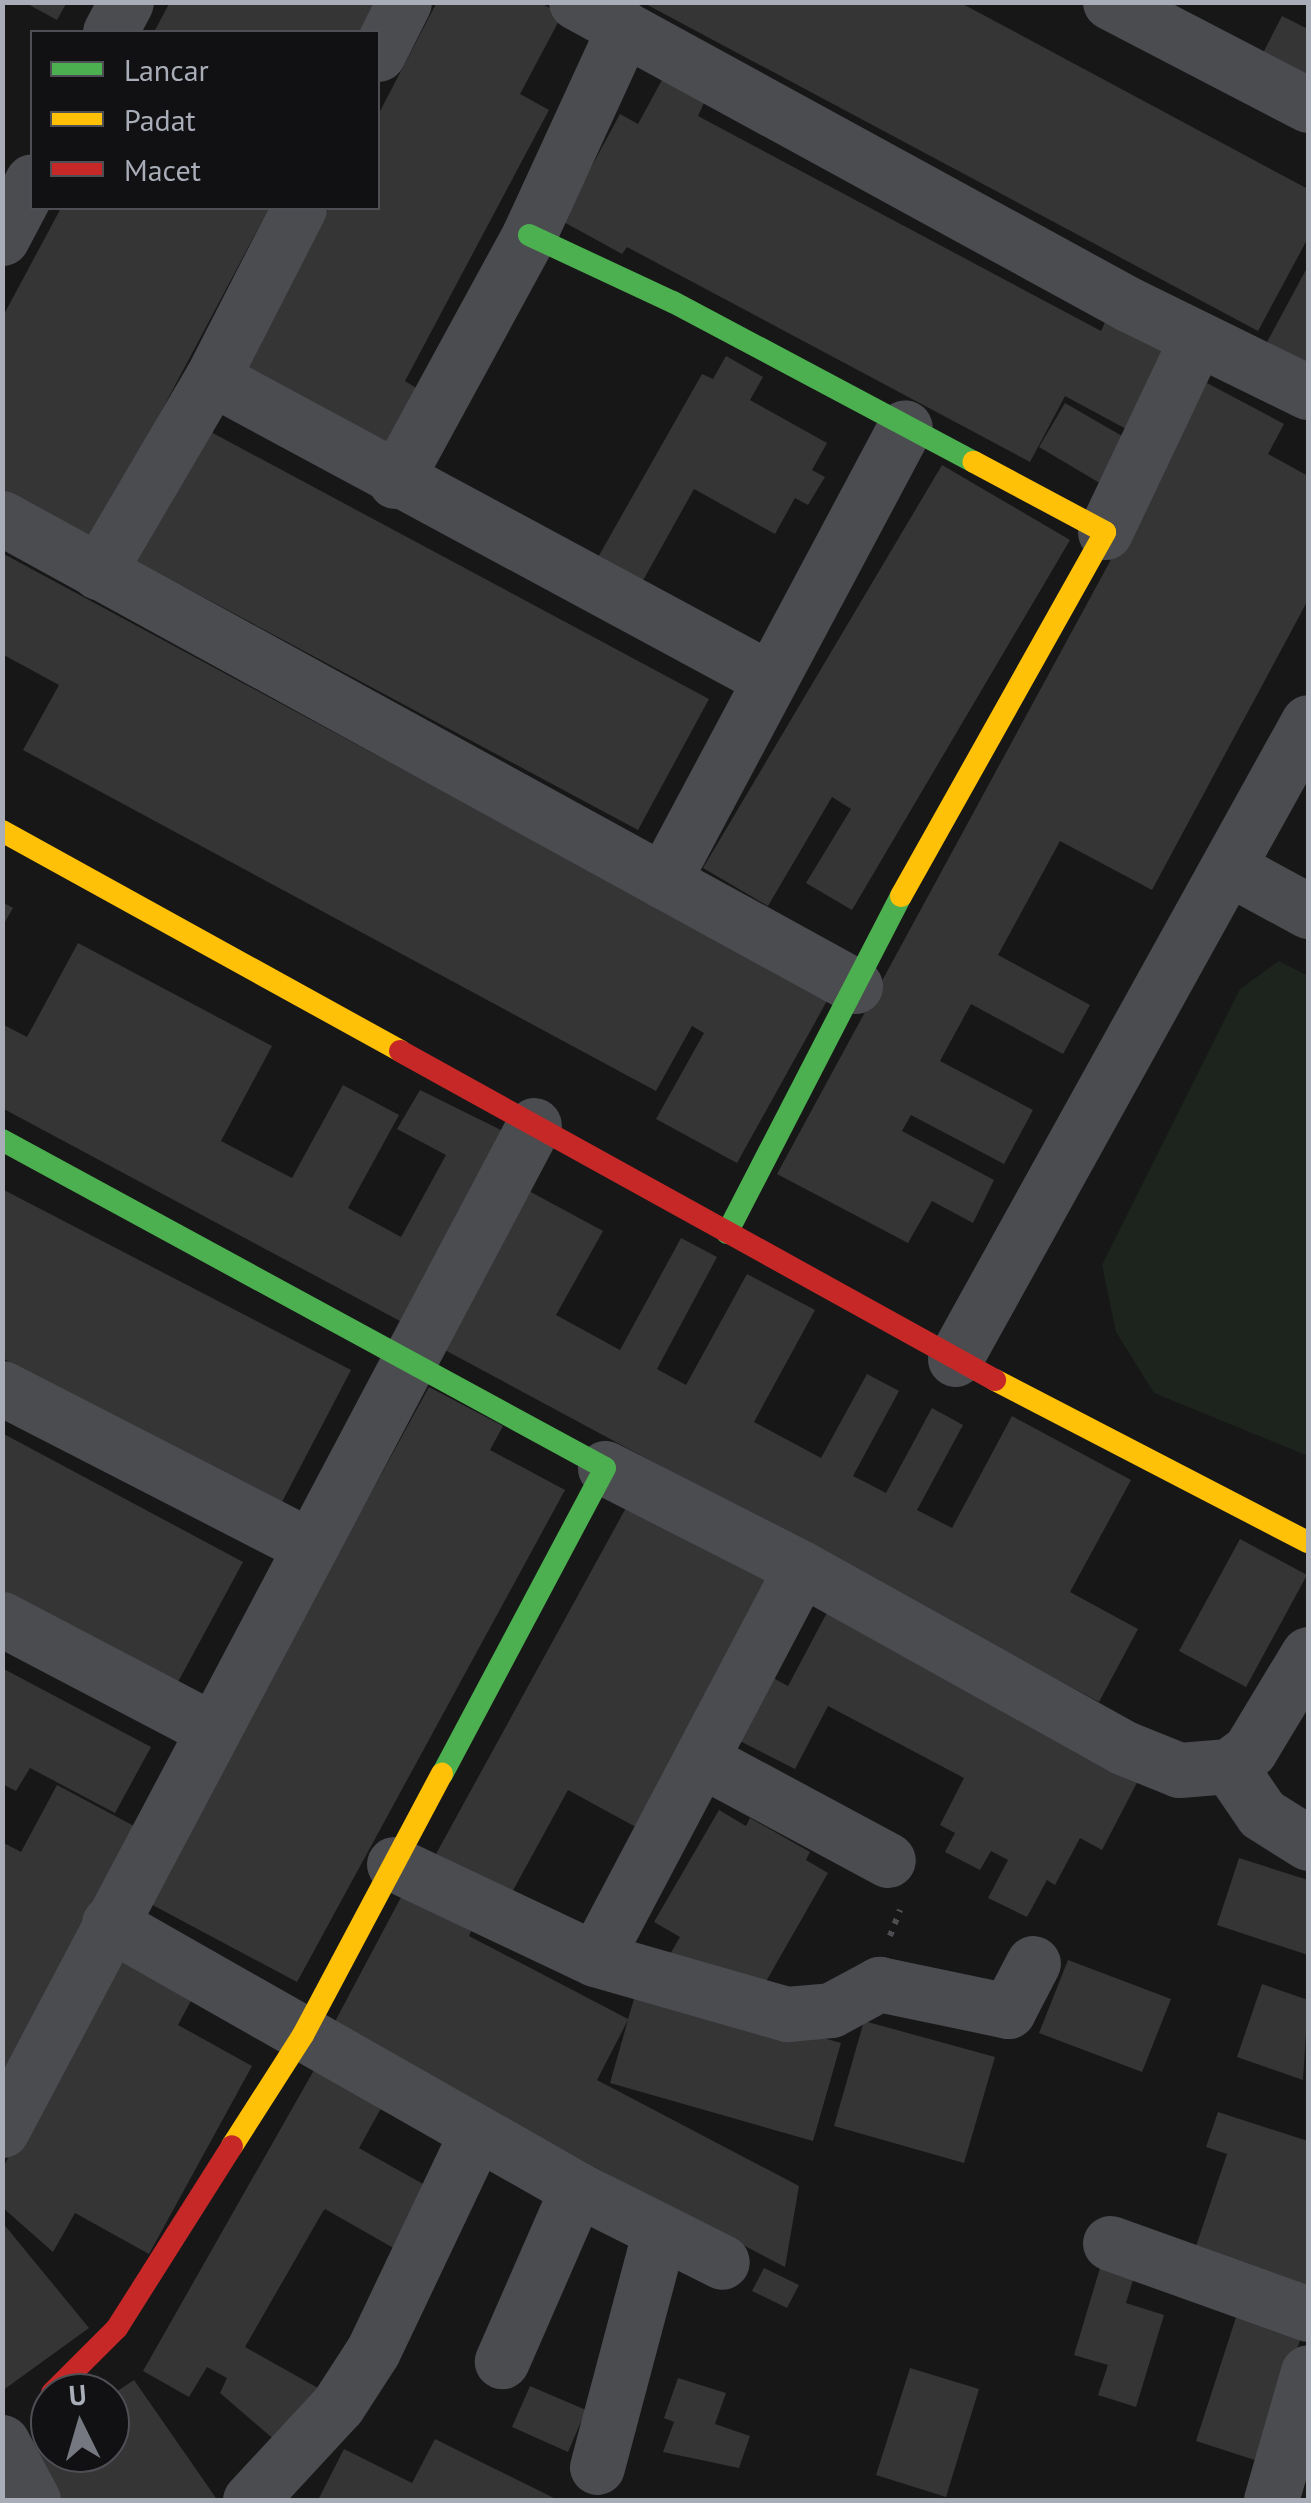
<!DOCTYPE html>
<html>
<head>
<meta charset="utf-8">
<style>
	body { margin:0 }
	#map { position:relative; width:1311px; height:2503px; overflow:hidden; background:#171717; font-family:"PT Sans",sans-serif }
	div>[style] { position:absolute }
	[style*='--x'] { left:calc(var(--x)*1px); top:calc(var(--y)*1px); width:calc(var(--w)*1px); rotate:calc(var(--a)*1deg) }
	.green>* { inset:0; background:#1d241e }
	.building>* { inset:0; background:#353536 }
	.path>* { height:6px; margin-top:-3px; transform-origin:0; background:repeating-linear-gradient(90deg,#4d4e52 0 5px,transparent 0 13px) }
	.street>* { height:55px; margin:-27.5px; padding:0 27.5px; transform-origin:27.5px; border-radius:27.5px; background:#4b4c50 }
	.fast>* { height:22px; margin:-11px; padding:0 11px; transform-origin:11px; border-radius:11px; background:#4caf50 }
	.slow>* { height:22px; margin:-11px; padding:0 11px; transform-origin:11px; border-radius:11px; background:#ffc107 }
	.jam>* { height:22px; margin:-11px; padding:0 11px; transform-origin:11px; border-radius:11px; background:#c62828 }
	span { translate:-50% -50%; white-space:nowrap; text-align:center; line-height:1.15; -webkit-text-stroke:8px #111113; paint-order:stroke }
	.frame { position:absolute; inset:0; border:5px solid #a8adb8; pointer-events:none }
	.legend { position:absolute; left:30px; top:30px; width:350px; height:180px; box-sizing:border-box; background:#111113; border:2px solid #4d4f55; margin:0; padding:12px 18px; list-style:none; font-size:30px; color:#a8adb8 }
	.legend li { display:flex; align-items:center; gap:20px; height:50px }
	.legend b { width:50px; border:2px solid #4d4f55 }
	.north { position:absolute; left:30px; top:2373px; width:100px; height:100px; box-sizing:border-box; background:#111113; border:2px solid #4d4f55; border-radius:50%; rotate:355deg; font-size:28px; font-weight:700; line-height:40px; text-align:center; color:#a8adb8 }
	.north::after { content:''; display:block; margin:auto; width:35px; height:45px; background:#757880; clip-path:polygon(50% 0,100% 100%,50% 72%,0 100%) }
</style>
</head>
<body>
<div id="map">
	<div class="green">
		<div style="clip-path:polygon(1279px 961px,1308px 976px,1308px 1456px,1154px 1393px,1116px 1332px,1102px 1265px,1240px 989px)"></div>
	</div>
	<div class="building">
		<div style="clip-path:polygon(24px 2px,67px 2px,57px 20px)"></div>
		<div style="clip-path:polygon(170px 2px,378px 2px,362px 32px,154px 32px)"></div>
		<div style="clip-path:polygon(437px 2px,539px 2px,562px 15px,520px 94px,549px 110px,405px 381px,418px 389px,386px 449px,236px 371px,329px 208px,378px 208px,378px 115px)"></div>
		<div style="clip-path:polygon(642px 2px,959px 2px,1308px 189px,1308px 238px,1258px 331px)"></div>
		<div style="clip-path:polygon(1282px 16px,1308px 29px,1308px 75px,1263px 53px)"></div>
		<div style="clip-path:polygon(662px 80px,704px 103px,698px 116px,1101px 331px,1106px 320px,1169px 353px,1128px 430px,1065px 396px,1030px 462px,627px 247px,622px 254px,562px 221px,620px 114px,638px 124px)"></div>
		<div style="clip-path:polygon(61px 208px,269px 208px,91px 544px,2px 499px,2px 318px)"></div>
		<div style="clip-path:polygon(1308px 266px,1308px 365px,1267px 342px)"></div>
		<div style="clip-path:polygon(726px 356px,763px 377px,750px 400px,827px 443px,812px 470px,825px 477px,808px 505px,795px 498px,775px 534px,694px 489px,641px 584px,597px 559px,702px 374px,713px 379px)"></div>
		<div style="clip-path:polygon(1207px 383px,1284px 424px,1268px 454px,1308px 476px,1308px 600px,1152px 890px,1060px 841px,998px 955px,1090px 1005px,1063px 1054px,971px 1004px,940px 1061px,1033px 1110px,1004px 1164px,911px 1115px,902px 1131px,994px 1180px,973px 1223px,932px 1201px,908px 1243px,777px 1174px)"></div>
		<div style="clip-path:polygon(1065px 403px,1129px 440px,1103px 485px,1039px 447px)"></div>
		<div style="clip-path:polygon(196px 424px,709px 699px,638px 830px,125px 555px)"></div>
		<div style="clip-path:polygon(942px 465px,1070px 540px,852px 910px,806px 883px,851px 809px,832px 797px,768px 906px,703px 868px)"></div>
		<div style="clip-path:polygon(2px 553px,828px 999px,737px 1163px,656px 1119px,704px 1033px,692px 1026px,656px 1091px,23px 750px,59px 685px,2px 654px)"></div>
		<div style="clip-path:polygon(2px 902px,13px 908px,2px 927px)"></div>
		<div style="clip-path:polygon(78px 943px,272px 1046px,221px 1141px,292px 1178px,343px 1085px,399px 1115px,348px 1208px,401px 1237px,446px 1155px,397px 1129px,420px 1090px,517px 1138px,413px 1328px,2px 1108px,2px 1024px,27px 1037px)"></div>
		<div style="clip-path:polygon(2px 1189px,351px 1370px,282px 1502px,2px 1358px)"></div>
		<div style="clip-path:polygon(529px 1191px,603px 1231px,556px 1315px,620px 1350px,681px 1238px,717px 1257px,657px 1369px,686px 1385px,747px 1274px,815px 1310px,754px 1422px,821px 1458px,867px 1374px,899px 1391px,853px 1476px,863px 1481px,886px 1493px,932px 1408px,963px 1425px,917px 1510px,952px 1528px,1012px 1416px,1131px 1480px,1070px 1592px,1138px 1629px,1099px 1702px,443px 1349px)"></div>
		<div style="clip-path:polygon(429px 1387px,503px 1426px,490px 1450px,565px 1490px,297px 1982px,147px 1902px)"></div>
		<div style="clip-path:polygon(2px 1433px,243px 1562px,172px 1693px,2px 1602px)"></div>
		<div style="clip-path:polygon(627px 1506px,776px 1586px,643px 1831px,568px 1790px,511px 1894px,436px 1854px)"></div>
		<div style="clip-path:polygon(1240px 1539px,1307px 1575px,1246px 1687px,1179px 1651px)"></div>
		<div style="clip-path:polygon(830px 1607px,1143px 1771px,1102px 1850px,1080px 1838px,1055px 1885px,1047px 1880px,1027px 1917px,988px 1898px,1008px 1860px,991px 1851px,980px 1870px,945px 1852px,955px 1833px,940px 1825px,964px 1778px,828px 1706px,795px 1769px,726px 1734px,760px 1671px,788px 1686px)"></div>
		<div style="clip-path:polygon(2px 1668px,151px 1747px,115px 1813px,30px 1768px,16px 1791px,2px 1784px)"></div>
		<div style="clip-path:polygon(57px 1785px,134px 1826px,2px 2073px,2px 1842px,21px 1852px)"></div>
		<div style="clip-path:polygon(719px 1810px,746px 1826px,750px 1818px,810px 1852px,806px 1860px,828px 1873px,764px 1985px,669px 1956px,680px 1937px,654px 1922px)"></div>
		<div style="clip-path:polygon(1239px 1858px,1308px 1880px,1308px 1955px,1217px 1925px)"></div>
		<div style="clip-path:polygon(407px 1886px,475px 1922px,469px 1936px,628px 2019px,638px 1986px,841px 2043px,813px 2141px,610px 2083px,628px 2020px,597px 2080px,799px 2186px,785px 2267px,331px 2029px)"></div>
		<div style="clip-path:polygon(127px 1943px,201px 1982px,178px 2025px,252px 2066px,149px 2254px,75px 2213px,53px 2252px,2px 2207px,2px 2169px)"></div>
		<div style="clip-path:polygon(1068px 1960px,1171px 1999px,1142px 2072px,1039px 2033px)"></div>
		<div style="clip-path:polygon(1262px 1984px,1308px 2000px,1303px 2080px,1237px 2057px)"></div>
		<div style="clip-path:polygon(864px 2021px,995px 2057px,964px 2163px,834px 2126px)"></div>
		<div style="clip-path:polygon(318px 2063px,385px 2101px,359px 2148px,432px 2189px,397px 2250px,325px 2209px,322px 2213px,245px 2347px,318px 2388px,284px 2448px,220px 2393px,227px 2378px,207px 2367px,189px 2397px,143px 2371px)"></div>
		<div style="clip-path:polygon(1218px 2112px,1308px 2141px,1308px 2298px,1192px 2258px,1227px 2154px,1206px 2147px)"></div>
		<div style="clip-path:polygon(2px 2222px,89px 2328px,2px 2391px)"></div>
		<div style="clip-path:polygon(1103px 2258px,1137px 2267px,1126px 2303px,1164px 2315px,1136px 2407px,1098px 2395px,1108px 2365px,1074px 2355px)"></div>
		<div style="clip-path:polygon(764px 2268px,799px 2285px,787px 2308px,752px 2291px)"></div>
		<div style="clip-path:polygon(1238px 2311px,1303px 2331px,1261px 2462px,1196px 2441px)"></div>
		<div style="clip-path:polygon(910px 2368px,979px 2389px,946px 2497px,876px 2475px)"></div>
		<div style="clip-path:polygon(678px 2378px,726px 2393px,715px 2424px,750px 2436px,739px 2468px,663px 2452px,674px 2422px,664px 2418px)"></div>
		<div style="clip-path:polygon(134px 2380px,216px 2498px,213px 2500px,56px 2500px,24px 2455px,50px 2437px,50px 2453px,110px 2453px,110px 2396px)"></div>
		<div style="clip-path:polygon(530px 2386px,586px 2410px,568px 2452px,512px 2427px)"></div>
		<div style="clip-path:polygon(435px 2439px,485px 2464px,558px 2500px,318px 2500px,344px 2449px,412px 2483px)"></div>
	</div>
	<div class="path">
		<div style="--x:890;--y:1936;--w:28;--a:-69"></div>
	</div>
	<div class="street">
		<div style="--x:576;--y:2;--w:629;--a:28.68"></div>
		<div style="--x:1128;--y:304;--w:200;--a:26.1"></div>
		<div style="--x:1110;--y:2;--w:223;--a:27.5"></div>
		<div style="--x:110;--y:32;--w:34;--a:-62"></div>
		<div style="--x:378;--y:54;--w:58;--a:-63.4"></div>
		<div style="--x:2;--y:238;--w:64;--a:-62.2"></div>
		<div style="--x:212;--y:378;--w:191;--a:-62.9"></div>
		<div style="--x:395;--y:481;--w:280;--a:-61.4"></div>
		<div style="--x:529;--y:235;--w:228;--a:-65.3"></div>
		<div style="--x:2;--y:518;--w:973;--a:28.75"></div>
		<div style="--x:1105;--y:532;--w:212;--a:-64.6"></div>
		<div style="--x:98;--y:572;--w:225;--a:-59.6"></div>
		<div style="--x:212;--y:378;--w:634;--a:28.34"></div>
		<div style="--x:1231;--y:869;--w:88;--a:28.6"></div>
		<div style="--x:663;--y:881;--w:514;--a:-61.94"></div>
		<div style="--x:955;--y:1359;--w:728;--a:-61.01"></div>
		<div style="--x:2;--y:1388;--w:343;--a:27.2"></div>
		<div style="--x:605;--y:1468;--w:220;--a:27"></div>
		<div style="--x:801;--y:1568;--w:368;--a:29.1"></div>
		<div style="--x:1122;--y:1747;--w:61;--a:22"></div>
		<div style="--x:1179;--y:1770;--w:50;--a:-4.6"></div>
		<div style="--x:1229;--y:1766;--w:26;--a:-37"></div>
		<div style="--x:1250;--y:1750;--w:112;--a:-58.9"></div>
		<div style="--x:2;--y:1619;--w:235;--a:27.7"></div>
		<div style="--x:702;--y:1760;--w:211;--a:28.3"></div>
		<div style="--x:1229;--y:1766;--w:58;--a:55.5"></div>
		<div style="--x:1262;--y:1814;--w:54;--a:32.2"></div>
		<div style="--x:394;--y:1864;--w:222;--a:25.3"></div>
		<div style="--x:595;--y:1959;--w:200;--a:16"></div>
		<div style="--x:787;--y:2014;--w:44;--a:-5.2"></div>
		<div style="--x:831;--y:2010;--w:55;--a:-28.4"></div>
		<div style="--x:879;--y:1984;--w:132;--a:11.8"></div>
		<div style="--x:1008;--y:2011;--w:54;--a:-62.5"></div>
		<div style="--x:109;--y:1923;--w:538;--a:29.61"></div>
		<div style="--x:577;--y:2189;--w:188;--a:113.6"></div>
		<div style="--x:595;--y:1959;--w:442;--a:-62.2"></div>
		<div style="--x:2;--y:2130;--w:1137;--a:-62.11"></div>
		<div style="--x:577;--y:2189;--w:162;--a:26.7"></div>
		<div style="--x:1110;--y:2243;--w:210;--a:19.7"></div>
		<div style="--x:2;--y:2442;--w:66;--a:61.9"></div>
		<div style="--x:597;--y:2467;--w:244;--a:-75.1"></div>
		<div style="--x:250;--y:2500;--w:129;--a:-47.2"></div>
		<div style="--x:338;--y:2405;--w:64;--a:-57.1"></div>
		<div style="--x:373;--y:2351;--w:238;--a:-64.6"></div>
		<div style="--x:1271;--y:2500;--w:133;--a:-73.9"></div>
	</div>
	<div class="fast">
		<div style="--x:529;--y:235;--w:159;--a:25"></div>
		<div style="--x:673;--y:302;--w:341;--a:28"></div>
		<div style="--x:2;--y:1140;--w:686;--a:28.54"></div>
		<div style="--x:605;--y:1468;--w:347;--a:118"></div>
		<div style="--x:727;--y:1233;--w:379;--a:-62.7"></div>
	</div>
	<div class="slow">
		<div style="--x:2;--y:831;--w:455;--a:28.9"></div>
		<div style="--x:901;--y:896;--w:417;--a:-60.7"></div>
		<div style="--x:1105;--y:532;--w:149;--a:-151.9"></div>
		<div style="--x:995;--y:1380;--w:352;--a:27.4"></div>
		<div style="--x:232;--y:2146;--w:132;--a:-57.4"></div>
		<div style="--x:303;--y:2035;--w:296;--a:-62"></div>
	</div>
	<div class="jam">
		<div style="--x:400;--y:1051;--w:680;--a:28.94"></div>
		<div style="--x:52;--y:2393;--w:92;--a:-45"></div>
		<div style="--x:117;--y:2328;--w:215;--a:-57.7"></div>
	</div>
	<div class="frame"></div>
	<ul class="legend">
	<li><b style="height:12px;background:#4caf50"></b>Lancar</li>
	<li><b style="height:12px;background:#ffc107"></b>Padat</li>
	<li><b style="height:12px;background:#c62828"></b>Macet</li>
	</ul>
	<div class="north">U</div>
</div>
</body>
</html>
